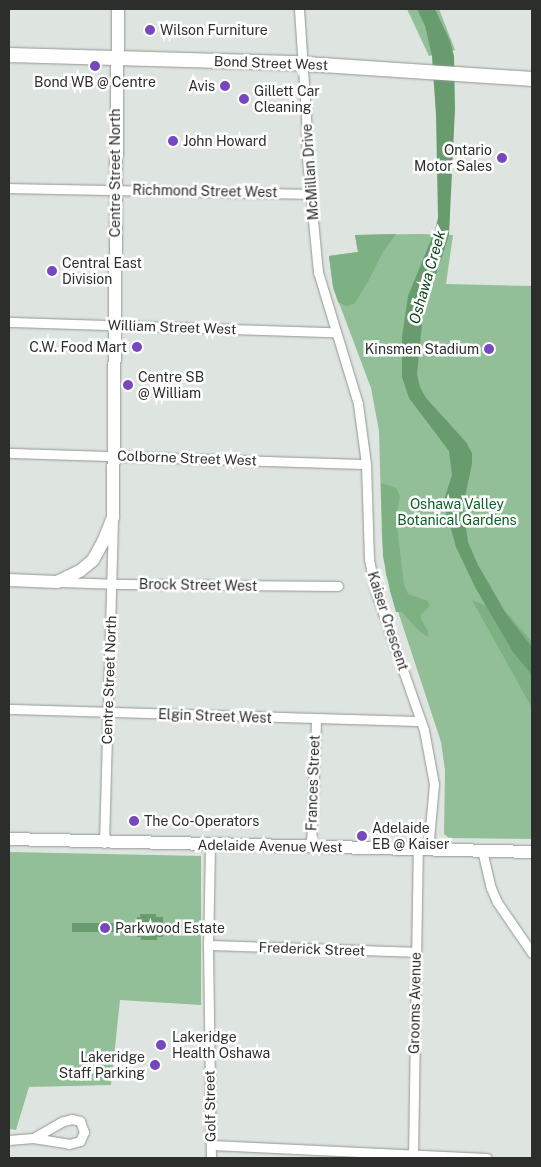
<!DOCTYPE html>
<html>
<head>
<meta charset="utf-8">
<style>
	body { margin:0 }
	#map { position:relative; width:541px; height:1167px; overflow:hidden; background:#dee4df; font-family:"Public Sans",sans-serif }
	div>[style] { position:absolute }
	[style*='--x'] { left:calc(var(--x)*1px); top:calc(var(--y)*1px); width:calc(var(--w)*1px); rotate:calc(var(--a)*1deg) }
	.green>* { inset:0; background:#92bf97 }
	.forest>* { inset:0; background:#7db184 }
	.water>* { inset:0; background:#689c6f }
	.roads { filter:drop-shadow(0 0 1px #929792) drop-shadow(0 0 1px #929792) }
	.minor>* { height:9px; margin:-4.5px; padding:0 4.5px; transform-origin:4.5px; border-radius:4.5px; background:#fff }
	.secondary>* { height:12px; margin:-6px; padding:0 6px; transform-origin:6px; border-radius:6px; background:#fff }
	.primary>* { height:14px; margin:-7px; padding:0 7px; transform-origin:7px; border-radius:7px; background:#fff }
	.dots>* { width:14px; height:14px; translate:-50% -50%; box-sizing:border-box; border:2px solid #fff; border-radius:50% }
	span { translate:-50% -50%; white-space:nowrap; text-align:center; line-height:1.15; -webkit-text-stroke:5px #fff; paint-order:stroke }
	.poi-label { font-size:14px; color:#2c2e2c }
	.left { translate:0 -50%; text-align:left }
	.right { translate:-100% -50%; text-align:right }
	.street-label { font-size:14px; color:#2c2e2c }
	.park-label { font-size:14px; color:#0d5e25 }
	.water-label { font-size:15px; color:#0b461b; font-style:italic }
	.frame { position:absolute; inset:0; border:10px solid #2c2e2c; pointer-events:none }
</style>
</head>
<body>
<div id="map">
	<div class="green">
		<div style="clip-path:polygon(407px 9px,439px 9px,455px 50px,429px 56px)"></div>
		<div style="clip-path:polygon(420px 234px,453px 235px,446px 284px,532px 286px,532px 839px,449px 838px,444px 834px,445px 770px,441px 742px,386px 575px,382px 540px,379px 431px,371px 388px,333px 287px,329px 256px,358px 252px,355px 235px)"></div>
		<div style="clip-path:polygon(9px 852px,201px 856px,201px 1005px,120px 1000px,111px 1085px,29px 1087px,16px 1130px,9px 1129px)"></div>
	</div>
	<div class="forest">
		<div style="clip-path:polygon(396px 234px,383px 252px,368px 282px,354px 304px,346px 306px,338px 302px,333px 287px,329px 256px,358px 252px,355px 235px)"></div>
		<div style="clip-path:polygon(381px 483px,396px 488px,400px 496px,396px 517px,404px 584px,408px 594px,428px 601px,430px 605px,421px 615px,421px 619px,428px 631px,428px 637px,418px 630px,402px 612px,396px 612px,390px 591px,383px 556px)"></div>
		<div style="clip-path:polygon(472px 600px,508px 614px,532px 642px,532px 708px)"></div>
	</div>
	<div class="water">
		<div style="clip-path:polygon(417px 9px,435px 9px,450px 41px,454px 56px,455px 109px,449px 235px,423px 314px,417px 374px,420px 387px,426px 398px,466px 442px,472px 453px,472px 464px,463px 506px,468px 542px,478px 565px,507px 615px,532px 647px,532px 675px,513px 652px,475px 587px,456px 547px,445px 508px,445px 497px,452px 475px,449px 451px,409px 398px,402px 377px,402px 337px,408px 296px,435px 230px,438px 218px,436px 115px,432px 56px,425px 26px)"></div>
		<div style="clip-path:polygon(140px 914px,156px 914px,156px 917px,163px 917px,163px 937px,157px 937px,157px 940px,141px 940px,141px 937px,137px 937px,137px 932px,72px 932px,72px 923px,136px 923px,137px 917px,140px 917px)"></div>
	</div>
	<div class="roads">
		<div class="minor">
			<div style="--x:299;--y:9;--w:106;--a:86.2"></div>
			<div style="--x:306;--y:115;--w:43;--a:88.7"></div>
			<div style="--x:307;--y:158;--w:115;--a:84.5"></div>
			<div style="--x:318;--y:272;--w:138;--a:73.1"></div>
			<div style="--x:358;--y:404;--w:61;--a:82.4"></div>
			<div style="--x:366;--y:464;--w:95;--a:88.2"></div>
			<div style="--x:369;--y:559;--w:32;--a:79"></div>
			<div style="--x:375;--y:590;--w:148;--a:70.7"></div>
			<div style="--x:424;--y:730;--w:55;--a:79.5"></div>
			<div style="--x:434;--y:784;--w:66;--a:95.2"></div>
			<div style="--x:9;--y:188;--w:302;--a:1.1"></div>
			<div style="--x:9;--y:322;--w:327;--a:1.8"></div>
			<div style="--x:9;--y:453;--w:357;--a:1.8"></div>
			<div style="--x:60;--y:582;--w:61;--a:1.9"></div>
			<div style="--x:121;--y:584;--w:217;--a:0.5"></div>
			<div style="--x:9;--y:709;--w:412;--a:1.7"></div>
			<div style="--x:104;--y:843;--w:320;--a:-88.4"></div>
			<div style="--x:210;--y:845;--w:100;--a:91.1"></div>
			<div style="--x:208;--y:945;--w:213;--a:89.2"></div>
			<div style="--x:311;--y:846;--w:127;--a:-87.7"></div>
			<div style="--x:482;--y:850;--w:39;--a:77"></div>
			<div style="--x:491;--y:888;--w:15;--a:67"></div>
			<div style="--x:497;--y:902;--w:62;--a:55.5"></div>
			<div style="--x:208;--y:945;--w:208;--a:1.9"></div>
			<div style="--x:9;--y:1140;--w:24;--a:-5"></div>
			<div style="--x:33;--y:1138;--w:36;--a:9"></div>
			<div style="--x:69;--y:1144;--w:11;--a:-15"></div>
			<div style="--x:80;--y:1141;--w:10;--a:-66"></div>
			<div style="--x:84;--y:1132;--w:12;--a:-110"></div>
			<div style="--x:80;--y:1121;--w:8;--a:-166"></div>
			<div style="--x:72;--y:1119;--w:9;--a:167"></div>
			<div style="--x:63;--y:1121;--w:34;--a:150"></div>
			<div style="--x:211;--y:1145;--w:276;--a:2.7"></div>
			<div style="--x:413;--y:1156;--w:306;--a:-89.1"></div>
		</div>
		<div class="secondary">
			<div style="--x:9;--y:580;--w:48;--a:2.4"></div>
			<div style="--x:57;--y:582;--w:25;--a:-26"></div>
			<div style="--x:80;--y:571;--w:17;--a:-40"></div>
			<div style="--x:93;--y:560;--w:21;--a:-61"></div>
			<div style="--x:103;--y:542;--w:27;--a:-68"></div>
			<div style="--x:113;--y:517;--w:508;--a:-89.44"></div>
			<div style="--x:9;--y:839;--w:523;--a:1.42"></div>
		</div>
		<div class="primary">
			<div style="--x:9;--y:55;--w:283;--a:1.6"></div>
			<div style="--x:292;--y:63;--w:241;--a:3.8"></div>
		</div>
	</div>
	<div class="dots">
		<div style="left:150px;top:30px;background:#7647bf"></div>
		<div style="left:95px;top:66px;background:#7647bf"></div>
		<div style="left:225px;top:86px;background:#7647bf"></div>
		<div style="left:244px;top:99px;background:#7647bf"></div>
		<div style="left:173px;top:141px;background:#7647bf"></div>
		<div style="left:502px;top:158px;background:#7647bf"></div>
		<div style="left:52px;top:271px;background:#7647bf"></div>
		<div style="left:137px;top:347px;background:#7647bf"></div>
		<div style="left:489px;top:349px;background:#7647bf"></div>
		<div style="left:128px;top:385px;background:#7647bf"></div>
		<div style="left:134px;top:821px;background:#7647bf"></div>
		<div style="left:362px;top:836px;background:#7647bf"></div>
		<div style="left:105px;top:928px;background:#7647bf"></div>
		<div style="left:161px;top:1045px;background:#7647bf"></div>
		<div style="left:155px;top:1065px;background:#7647bf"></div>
	</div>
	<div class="poi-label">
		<span class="left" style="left:160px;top:30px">Wilson Furniture</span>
		<span style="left:95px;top:82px">Bond WB @ Centre</span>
		<span class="right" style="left:215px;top:86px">Avis</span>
		<span class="left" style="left:254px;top:99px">Gillett Car<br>Cleaning</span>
		<span class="left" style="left:183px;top:141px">John Howard</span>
		<span class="right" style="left:492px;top:158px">Ontario<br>Motor Sales</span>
		<span class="left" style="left:62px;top:271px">Central East<br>Division</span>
		<span class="right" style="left:127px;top:347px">C.W. Food Mart</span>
		<span class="right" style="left:479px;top:349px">Kinsmen Stadium</span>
		<span class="left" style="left:138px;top:385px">Centre SB<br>@ William</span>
		<span class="left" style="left:144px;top:821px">The Co-Operators</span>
		<span class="left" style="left:372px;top:836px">Adelaide<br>EB @ Kaiser</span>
		<span class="left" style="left:115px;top:928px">Parkwood Estate</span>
		<span class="left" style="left:172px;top:1045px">Lakeridge<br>Health Oshawa</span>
		<span class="right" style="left:145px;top:1065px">Lakeridge<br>Staff Parking</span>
	</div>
	<div class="street-label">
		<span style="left:271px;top:63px;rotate:2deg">Bond Street West</span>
		<span style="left:310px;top:172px;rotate:-94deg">McMillan Drive</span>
		<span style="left:115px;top:173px;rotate:-90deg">Centre Street North</span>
		<span style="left:205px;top:191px;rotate:1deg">Richmond Street West</span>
		<span style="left:172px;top:327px;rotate:2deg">William Street West</span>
		<span style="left:187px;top:458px;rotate:2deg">Colborne Street West</span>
		<span style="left:198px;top:585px;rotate:1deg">Brock Street West</span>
		<span style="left:388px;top:621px;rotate:72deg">Kaiser Crescent</span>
		<span style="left:109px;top:680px;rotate:-88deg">Centre Street North</span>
		<span style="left:215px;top:716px;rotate:2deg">Elgin Street West</span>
		<span style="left:313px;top:783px;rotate:-88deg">Frances Street</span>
		<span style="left:270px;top:846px;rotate:1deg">Adelaide Avenue West</span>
		<span style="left:312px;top:949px;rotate:2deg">Frederick Street</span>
		<span style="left:415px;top:1003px;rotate:-89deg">Grooms Avenue</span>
		<span style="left:210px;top:1106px;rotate:-91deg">Golf Street</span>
	</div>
	<div class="park-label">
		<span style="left:457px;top:512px">Oshawa Valley<br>Botanical Gardens</span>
	</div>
	<div class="water-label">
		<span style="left:427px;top:277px;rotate:-74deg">Oshawa Creek</span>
	</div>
	<div class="frame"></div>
</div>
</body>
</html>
